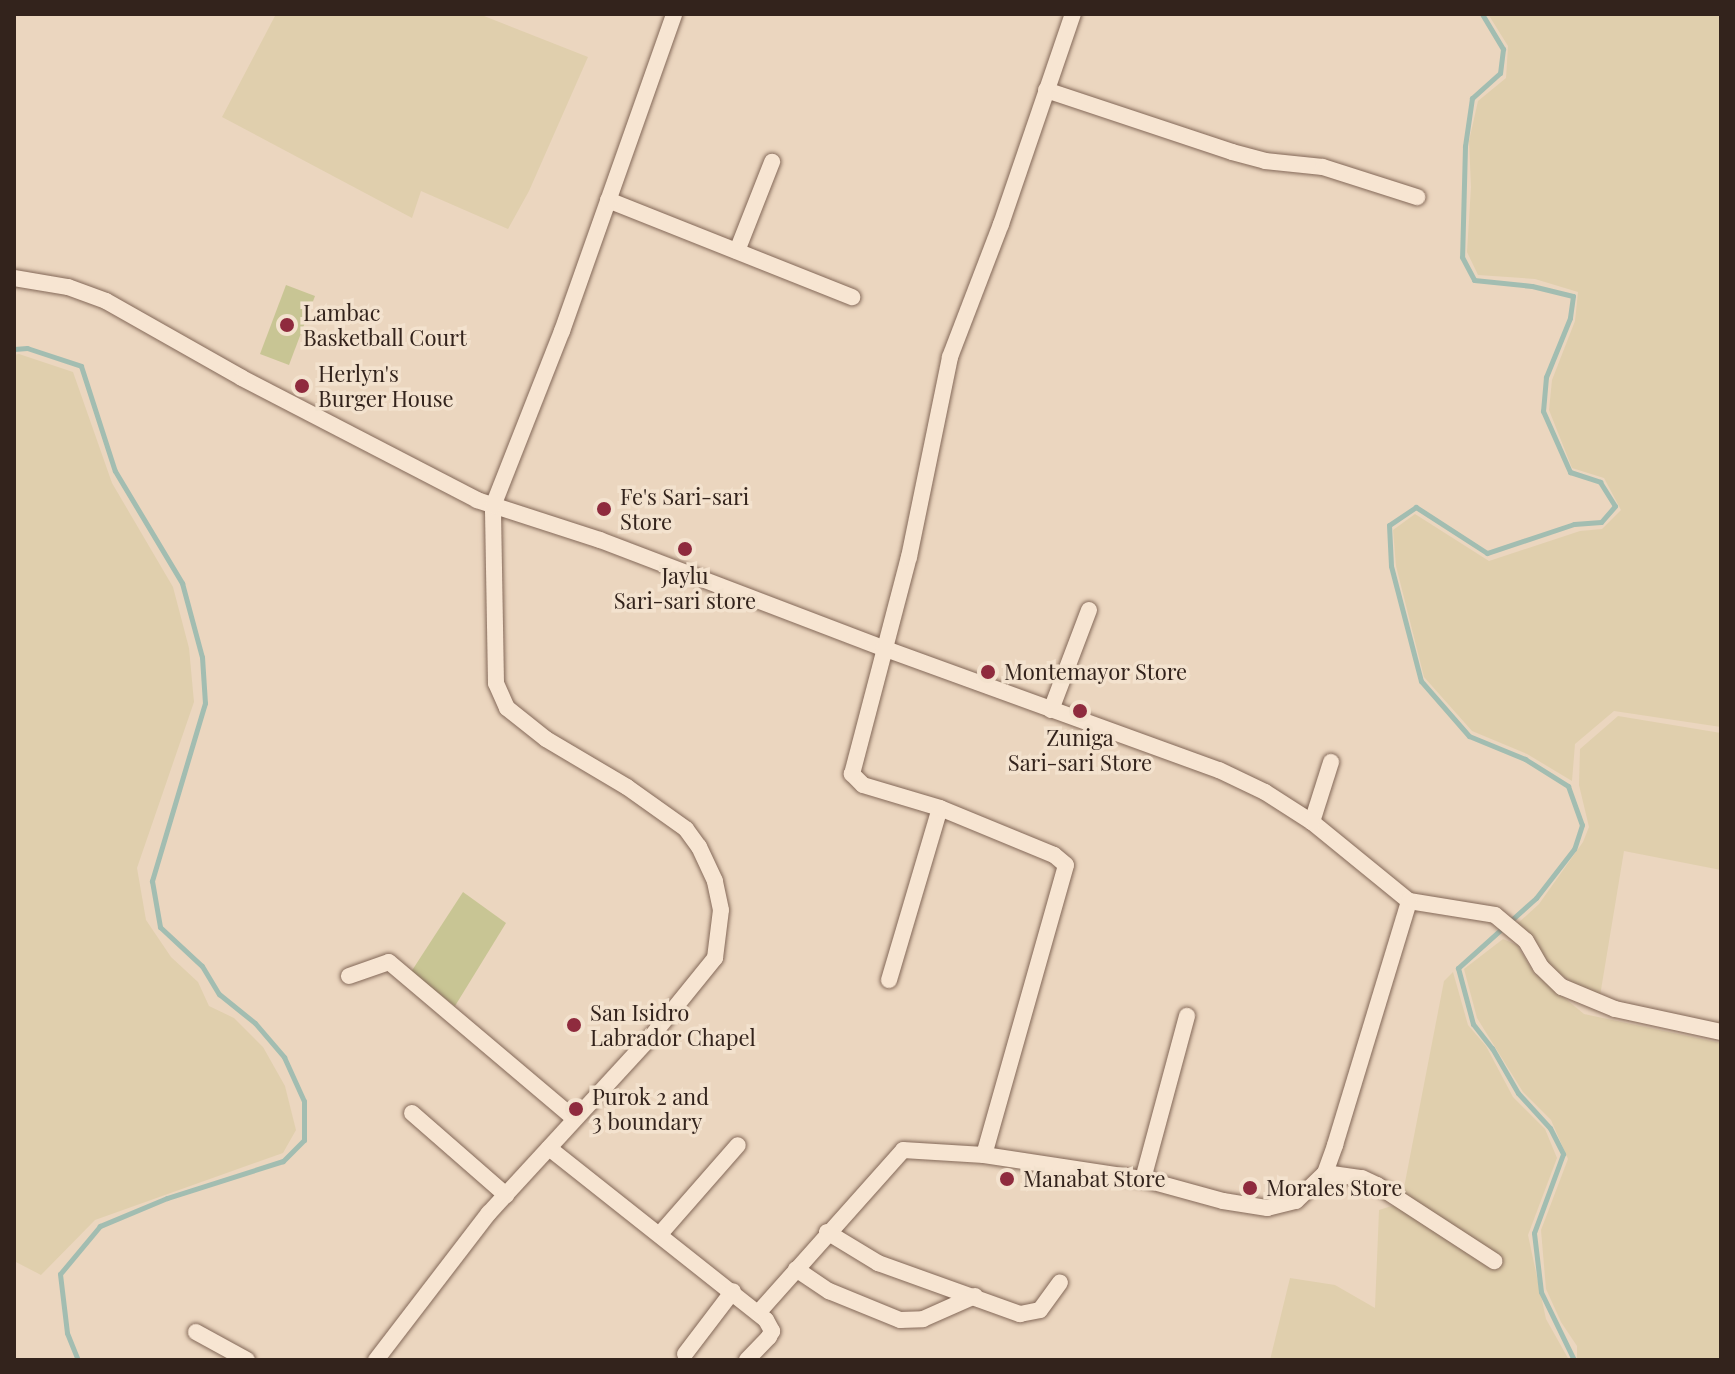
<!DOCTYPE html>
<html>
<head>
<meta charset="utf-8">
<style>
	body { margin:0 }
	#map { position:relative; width:1735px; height:1374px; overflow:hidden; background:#ebd6bf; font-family:"Playfair Display",serif }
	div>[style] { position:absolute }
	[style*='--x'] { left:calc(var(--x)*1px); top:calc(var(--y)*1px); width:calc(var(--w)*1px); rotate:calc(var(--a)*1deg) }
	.farmland>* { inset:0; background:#e0cfad }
	.green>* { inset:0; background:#c8c594 }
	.stream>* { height:5px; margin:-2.5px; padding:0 2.5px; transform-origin:2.5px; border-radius:2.5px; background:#a2bdb1 }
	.roads { filter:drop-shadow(0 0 2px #836858) drop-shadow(0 0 2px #836858) }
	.minor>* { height:16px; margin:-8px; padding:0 8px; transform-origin:8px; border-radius:8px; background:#f7e5d2 }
	.dots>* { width:22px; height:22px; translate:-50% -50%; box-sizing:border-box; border:4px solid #f3e2ce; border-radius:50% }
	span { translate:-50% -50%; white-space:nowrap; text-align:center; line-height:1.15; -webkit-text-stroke:7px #f3e2ce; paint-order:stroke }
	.poi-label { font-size:22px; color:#33231c }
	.left { translate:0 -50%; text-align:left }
	.frame { position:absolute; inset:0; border:16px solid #33231c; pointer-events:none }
</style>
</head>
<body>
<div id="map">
	<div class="farmland">
		<div style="clip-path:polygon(276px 14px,479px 14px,588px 57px,529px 191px,508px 229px,421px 191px,412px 218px,222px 117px)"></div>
		<div style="clip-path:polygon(1488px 14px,1721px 14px,1721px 727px,1614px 711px,1575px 744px,1572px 781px,1527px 754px,1472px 731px,1424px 677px,1396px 566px,1393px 530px,1415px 514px,1489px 561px,1580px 531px,1602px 529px,1621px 510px,1604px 478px,1572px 468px,1549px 410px,1552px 380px,1575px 321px,1578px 292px,1535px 279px,1478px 275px,1467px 252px,1471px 187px,1469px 141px,1478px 101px,1506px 78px,1508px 46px)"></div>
		<div style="clip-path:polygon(19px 354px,73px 372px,112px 483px,173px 587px,189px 648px,194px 702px,137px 868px,146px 920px,171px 957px,198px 982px,209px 1006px,234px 1018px,263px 1047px,285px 1086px,296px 1130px,283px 1153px,95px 1220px,41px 1275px,14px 1261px,14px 355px)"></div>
		<div style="clip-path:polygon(1618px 716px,1721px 733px,1721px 870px,1624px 851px,1599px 1002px,1545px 963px,1530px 933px,1517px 924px,1539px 904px,1583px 842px,1589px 827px,1579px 785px,1580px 749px)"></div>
		<div style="clip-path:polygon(1503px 939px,1517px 945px,1534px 973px,1584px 1014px,1721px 1043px,1721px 1360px,1577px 1360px,1577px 1346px,1561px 1322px,1546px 1289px,1541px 1230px,1568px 1159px,1551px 1120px,1523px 1092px,1477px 1018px,1464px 969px)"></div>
		<div style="clip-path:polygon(1453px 972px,1468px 1025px,1486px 1046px,1513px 1097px,1545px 1129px,1557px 1158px,1528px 1235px,1546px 1319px,1569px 1360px,1270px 1360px,1290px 1278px,1335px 1285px,1375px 1308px,1379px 1210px,1401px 1203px,1444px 981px)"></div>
	</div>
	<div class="green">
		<div style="clip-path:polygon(286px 285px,315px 296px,289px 365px,260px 354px)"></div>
		<div style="clip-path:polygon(463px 892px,506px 923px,455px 1006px,411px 972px)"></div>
	</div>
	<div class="stream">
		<div style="--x:1482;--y:14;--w:41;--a:59"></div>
		<div style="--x:1503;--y:49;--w:24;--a:97"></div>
		<div style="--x:1500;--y:73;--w:38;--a:138"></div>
		<div style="--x:1472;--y:98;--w:49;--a:98.3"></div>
		<div style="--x:1465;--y:146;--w:111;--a:91.5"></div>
		<div style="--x:1462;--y:257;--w:26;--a:62"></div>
		<div style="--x:1474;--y:280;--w:58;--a:5.9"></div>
		<div style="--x:1532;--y:286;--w:42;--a:13.7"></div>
		<div style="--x:1573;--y:296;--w:22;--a:98"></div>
		<div style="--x:1570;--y:318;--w:64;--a:112.1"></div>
		<div style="--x:1546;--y:377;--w:34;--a:95"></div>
		<div style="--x:1543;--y:411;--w:67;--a:66.1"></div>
		<div style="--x:1570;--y:472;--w:32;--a:18"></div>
		<div style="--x:1600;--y:482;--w:28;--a:58"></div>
		<div style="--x:1615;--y:506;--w:21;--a:131"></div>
		<div style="--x:1601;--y:522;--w:27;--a:176"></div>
		<div style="--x:1574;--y:524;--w:92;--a:161.6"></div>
		<div style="--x:1487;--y:553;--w:85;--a:-147.1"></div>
		<div style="--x:1416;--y:507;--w:32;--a:146"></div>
		<div style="--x:1389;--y:525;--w:41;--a:87.2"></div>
		<div style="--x:1391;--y:566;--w:119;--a:75.4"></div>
		<div style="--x:1421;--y:681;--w:73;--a:48.9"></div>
		<div style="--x:1469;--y:736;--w:61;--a:22.3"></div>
		<div style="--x:1525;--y:759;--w:51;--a:32.1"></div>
		<div style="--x:1568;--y:786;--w:41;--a:70.3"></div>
		<div style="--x:1582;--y:825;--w:25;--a:108"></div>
		<div style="--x:1574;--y:849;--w:62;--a:127.8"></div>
		<div style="--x:1536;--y:898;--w:105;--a:138.1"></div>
		<div style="--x:1458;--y:968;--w:58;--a:75"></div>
		<div style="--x:1473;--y:1024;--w:31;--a:52"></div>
		<div style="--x:1492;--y:1048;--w:52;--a:60"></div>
		<div style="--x:1518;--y:1093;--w:47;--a:47.6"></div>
		<div style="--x:1550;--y:1128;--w:29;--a:63"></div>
		<div style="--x:1563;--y:1154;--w:84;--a:110.2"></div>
		<div style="--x:1534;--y:1233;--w:59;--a:83.2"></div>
		<div style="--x:1541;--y:1292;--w:76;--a:64.1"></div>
		<div style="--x:14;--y:349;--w:13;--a:-4"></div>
		<div style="--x:27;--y:348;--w:57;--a:18.4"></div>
		<div style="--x:81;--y:366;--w:110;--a:72.1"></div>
		<div style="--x:115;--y:471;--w:131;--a:59.1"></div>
		<div style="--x:182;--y:583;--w:77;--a:74.9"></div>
		<div style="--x:202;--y:657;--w:46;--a:86.3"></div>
		<div style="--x:205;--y:703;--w:186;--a:106.6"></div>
		<div style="--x:152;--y:881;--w:47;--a:80.1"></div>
		<div style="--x:160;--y:927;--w:57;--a:42.9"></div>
		<div style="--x:202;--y:966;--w:33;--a:59"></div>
		<div style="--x:219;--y:994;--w:46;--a:38.9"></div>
		<div style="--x:255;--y:1023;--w:45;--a:49.5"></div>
		<div style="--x:284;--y:1057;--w:48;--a:65.6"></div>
		<div style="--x:304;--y:1101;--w:39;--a:90"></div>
		<div style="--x:304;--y:1140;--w:30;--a:135"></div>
		<div style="--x:283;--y:1161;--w:122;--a:162.3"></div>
		<div style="--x:167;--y:1198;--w:73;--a:157.3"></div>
		<div style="--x:100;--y:1226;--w:62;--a:129.8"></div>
		<div style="--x:60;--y:1274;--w:59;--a:83.2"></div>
		<div style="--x:67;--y:1333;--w:29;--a:68"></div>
	</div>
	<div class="roads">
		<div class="minor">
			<div style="--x:1046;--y:90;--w:196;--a:18.4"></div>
			<div style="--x:1232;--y:152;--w:34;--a:15"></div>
			<div style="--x:1265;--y:161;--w:58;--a:5.9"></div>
			<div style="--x:1323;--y:167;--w:99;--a:17.7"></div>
			<div style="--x:608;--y:200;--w:263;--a:21.7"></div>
			<div style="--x:737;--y:251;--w:96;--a:-68.5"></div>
			<div style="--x:14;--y:278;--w:55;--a:9.5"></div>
			<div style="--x:68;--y:287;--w:40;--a:20.2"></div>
			<div style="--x:106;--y:301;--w:156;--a:29.5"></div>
			<div style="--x:242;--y:378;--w:265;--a:27.4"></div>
			<div style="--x:477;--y:500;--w:129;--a:18"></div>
			<div style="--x:600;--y:540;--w:303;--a:20.9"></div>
			<div style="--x:883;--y:648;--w:357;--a:20"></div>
			<div style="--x:1219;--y:770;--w:51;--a:25.6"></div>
			<div style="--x:1265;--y:792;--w:56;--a:32.6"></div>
			<div style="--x:1312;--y:822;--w:125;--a:39.2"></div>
			<div style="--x:1409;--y:901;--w:87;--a:9.2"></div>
			<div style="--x:1495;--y:915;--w:40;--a:40"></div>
			<div style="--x:1526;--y:941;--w:30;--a:60"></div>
			<div style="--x:1541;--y:967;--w:29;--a:44"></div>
			<div style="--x:1562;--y:987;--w:57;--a:22.5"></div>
			<div style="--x:1615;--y:1009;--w:108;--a:12.2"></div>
			<div style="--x:1051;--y:710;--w:107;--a:-69.2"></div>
			<div style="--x:1312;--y:822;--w:63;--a:-72.4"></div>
			<div style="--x:349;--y:976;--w:42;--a:-19.3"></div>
			<div style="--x:389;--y:962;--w:243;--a:40.2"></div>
			<div style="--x:889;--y:980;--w:179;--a:-73.5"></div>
			<div style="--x:412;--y:1113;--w:125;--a:41.1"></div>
			<div style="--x:549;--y:1148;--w:277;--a:38.4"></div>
			<div style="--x:766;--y:1320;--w:13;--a:61"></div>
			<div style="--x:772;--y:1331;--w:7;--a:117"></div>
			<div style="--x:769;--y:1337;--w:32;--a:134"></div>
			<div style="--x:984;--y:1155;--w:301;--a:-74.2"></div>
			<div style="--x:1066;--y:865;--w:16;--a:-140"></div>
			<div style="--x:1054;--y:855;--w:123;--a:-157.6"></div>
			<div style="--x:940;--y:808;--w:80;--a:-163.4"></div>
			<div style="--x:863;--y:785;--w:16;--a:-135"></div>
			<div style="--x:852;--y:774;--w:224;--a:-75.3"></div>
			<div style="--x:909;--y:557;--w:204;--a:-78.4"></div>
			<div style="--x:950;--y:357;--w:142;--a:-69"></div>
			<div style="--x:1001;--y:224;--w:222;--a:-71.1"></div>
			<div style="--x:1325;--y:1173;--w:37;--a:8"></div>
			<div style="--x:1362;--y:1178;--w:17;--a:25"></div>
			<div style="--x:1377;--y:1185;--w:140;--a:33"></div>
			<div style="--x:1143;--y:1179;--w:169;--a:-74.9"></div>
			<div style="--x:827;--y:1232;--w:60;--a:31.3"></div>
			<div style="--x:878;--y:1263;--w:151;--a:19.8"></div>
			<div style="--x:1020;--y:1314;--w:20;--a:-11"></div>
			<div style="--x:1040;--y:1310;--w:34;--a:-54"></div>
			<div style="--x:660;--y:1234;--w:118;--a:-48.8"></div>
			<div style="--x:796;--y:1269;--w:40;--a:34"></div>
			<div style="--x:829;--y:1291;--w:77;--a:22.2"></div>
			<div style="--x:900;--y:1320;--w:23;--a:-2"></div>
			<div style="--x:923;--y:1319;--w:57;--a:-23.9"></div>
			<div style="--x:758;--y:1313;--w:218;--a:-48.3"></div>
			<div style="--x:903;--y:1150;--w:81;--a:3.5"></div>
			<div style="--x:984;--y:1155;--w:161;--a:8.6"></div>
			<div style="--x:1143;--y:1179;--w:83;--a:15.4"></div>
			<div style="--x:1223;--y:1201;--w:45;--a:9"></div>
			<div style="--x:1267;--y:1208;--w:30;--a:-14"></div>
			<div style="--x:1296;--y:1201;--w:40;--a:-44"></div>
			<div style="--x:1325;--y:1173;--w:30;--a:-70"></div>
			<div style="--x:1335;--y:1145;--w:255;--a:-73.1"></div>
			<div style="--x:196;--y:1332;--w:58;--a:28.8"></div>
			<div style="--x:685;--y:1354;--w:79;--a:-52.7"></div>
			<div style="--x:376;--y:1360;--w:185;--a:-52.5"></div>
			<div style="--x:489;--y:1213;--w:239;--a:-47.4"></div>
			<div style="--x:651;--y:1037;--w:102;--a:-51"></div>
			<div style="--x:715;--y:958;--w:48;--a:-82.9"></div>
			<div style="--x:721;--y:910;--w:30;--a:-102"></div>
			<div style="--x:715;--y:881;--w:38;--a:-115"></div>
			<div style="--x:699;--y:847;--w:22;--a:-126"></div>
			<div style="--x:686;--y:829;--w:72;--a:-144.6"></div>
			<div style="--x:627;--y:787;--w:94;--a:-149.3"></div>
			<div style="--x:546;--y:739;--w:50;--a:-141.5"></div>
			<div style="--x:507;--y:708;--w:27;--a:-114"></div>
			<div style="--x:496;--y:683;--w:177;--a:-91"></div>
			<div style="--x:493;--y:506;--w:188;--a:-68.5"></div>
			<div style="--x:562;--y:331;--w:336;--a:-70.5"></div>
		</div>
	</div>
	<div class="dots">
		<div style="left:287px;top:325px;background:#8f2b3e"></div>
		<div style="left:302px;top:386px;background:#8f2b3e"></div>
		<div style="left:604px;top:509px;background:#8f2b3e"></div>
		<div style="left:685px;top:549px;background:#8f2b3e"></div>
		<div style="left:988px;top:672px;background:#8f2b3e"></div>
		<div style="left:1080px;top:711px;background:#8f2b3e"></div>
		<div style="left:574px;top:1025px;background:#8f2b3e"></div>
		<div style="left:576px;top:1109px;background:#8f2b3e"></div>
		<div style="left:1007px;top:1179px;background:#8f2b3e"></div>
		<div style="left:1250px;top:1188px;background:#8f2b3e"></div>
	</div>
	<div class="poi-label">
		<span class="left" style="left:303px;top:325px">Lambac<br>Basketball Court</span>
		<span class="left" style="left:318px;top:386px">Herlyn's<br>Burger House</span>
		<span class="left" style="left:620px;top:509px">Fe's Sari-sari<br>Store</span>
		<span style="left:685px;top:588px">Jaylu<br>Sari-sari store</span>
		<span class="left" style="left:1004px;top:672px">Montemayor Store</span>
		<span style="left:1080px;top:750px">Zuniga<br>Sari-sari Store</span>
		<span class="left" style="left:590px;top:1025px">San Isidro<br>Labrador Chapel</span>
		<span class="left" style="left:592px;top:1109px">Purok 2 and<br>3 boundary</span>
		<span class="left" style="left:1023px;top:1179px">Manabat Store</span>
		<span class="left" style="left:1266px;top:1188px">Morales Store</span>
	</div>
	<div class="frame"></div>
</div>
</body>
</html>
